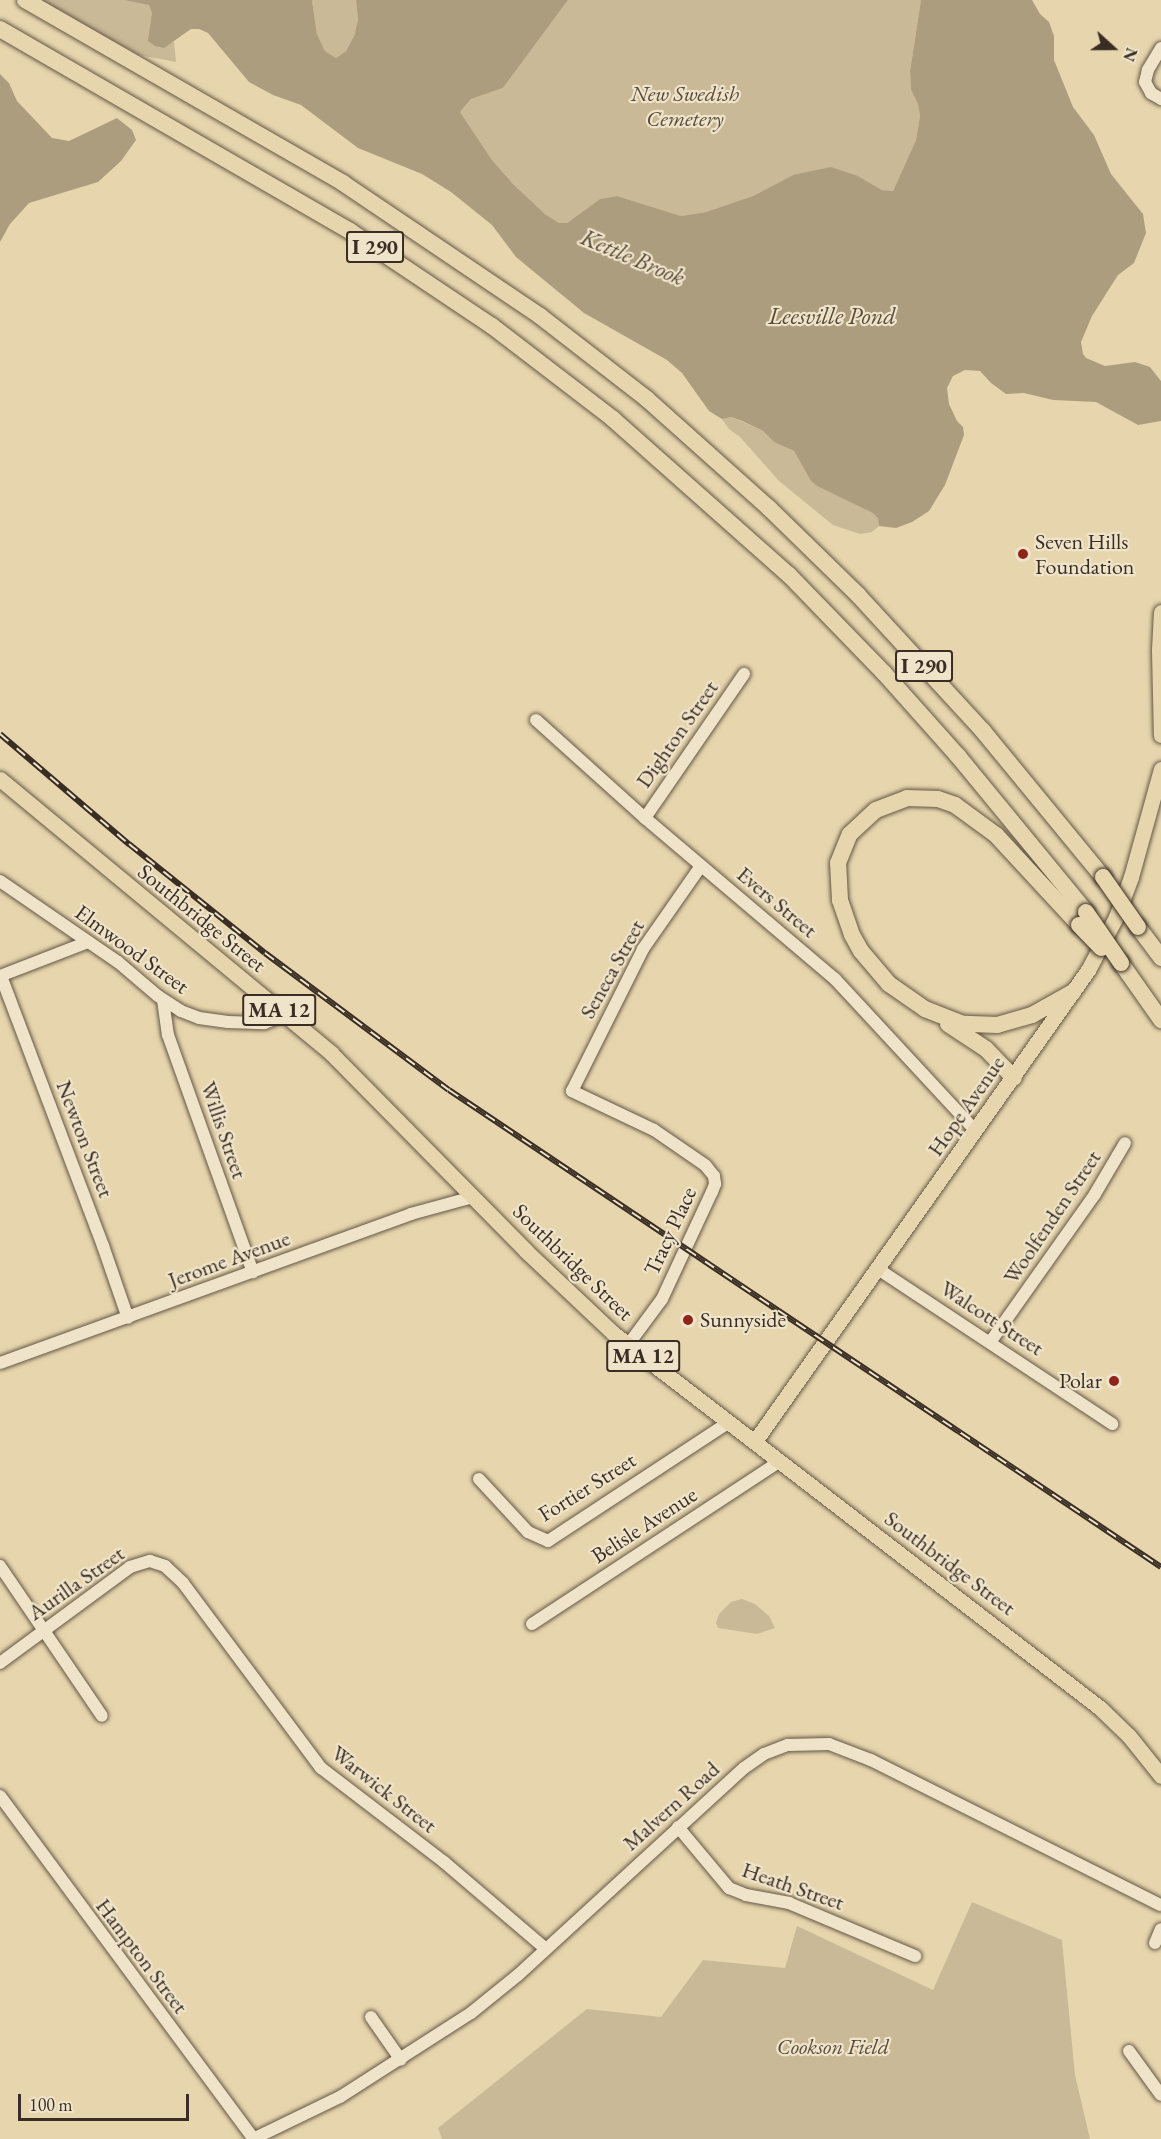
<!DOCTYPE html>
<html>
<head>
<meta charset="utf-8">
<style>
	body { margin:0 }
	#map { position:relative; width:1161px; height:2139px; overflow:hidden; background:#e7d6ad; font-family:"EB Garamond",serif }
	div>[style] { position:absolute }
	[style*='--x'] { left:calc(var(--x)*1px); top:calc(var(--y)*1px); width:calc(var(--w)*1px); rotate:calc(var(--a)*1deg) }
	.green>* { inset:0; background:#c9b996 }
	.water>* { inset:0; background:#ac9d7e }
	.roads { filter:drop-shadow(0 0 2px #645746) drop-shadow(0 0 2px #645746) }
	.minor>* { height:12px; margin:-6px; padding:0 6px; transform-origin:6px; border-radius:6px; background:#efe4ca }
	.major>* { height:15px; margin:-7.5px; padding:0 7.5px; transform-origin:7.5px; border-radius:7.5px; background:#e7d6ad }
	.highway>* { height:16px; margin:-8px; padding:0 8px; transform-origin:8px; border-radius:8px; background:#e7d6ad }
	.rail>* { height:6px; margin-top:-3px; transform-origin:0; background:repeating-linear-gradient(90deg,#efe4ca 0 11px,#392d24 0 22px); box-sizing:border-box; border-block:2px solid #392d24 }
	.bridges { filter:drop-shadow(0 0 2px #392d24) drop-shadow(0 0 2px #392d24) }
	.highway-bridge>* { height:16px; margin:-8px; padding:0 8px; transform-origin:8px; border-radius:8px; background:#e7d6ad }
	.dots>* { width:16px; height:16px; translate:-50% -50%; box-sizing:border-box; border:3px solid #efe4ca; border-radius:50% }
	span { translate:-50% -50%; white-space:nowrap; text-align:center; line-height:1.15; -webkit-text-stroke:4.5px #efe4ca; paint-order:stroke }
	.shield-label span { padding:2px 4px; background:#efe4ca; border:2px solid; border-radius:4px; -webkit-text-stroke-width:0 }
	.shield-label { font-size:21px; color:#392d24; font-weight:700 }
	.park-label { font-size:22px; color:#56493b; font-style:italic }
	.poi-label { font-size:22px; color:#392d24 }
	.left { translate:0 -50%; text-align:left }
	.right { translate:-100% -50%; text-align:right }
	.street-label { font-size:22px; color:#392d24 }
	.water-label { font-size:24px; color:#56493a; font-style:italic }
	.north { position:absolute; left:1083px; top:18px; width:60px; height:60px; -webkit-text-stroke:4px #efe4ca; paint-order:stroke; rotate:111deg; font-size:16px; font-weight:700; line-height:24px; text-align:center; color:#392d24 }
	.north::after { content:''; display:block; margin:auto; width:21px; height:27px; background:#392d24; clip-path:polygon(50% 0,100% 100%,50% 72%,0 100%) }
	.scale { position:absolute; left:18px; top:2094px; width:171px; height:27px; box-sizing:border-box; border:3px solid #392d24; border-top:0; padding-left:8px; font-size:18px; line-height:21px; white-space:nowrap; color:#392d24; -webkit-text-stroke:4px #efe4ca; paint-order:stroke }
</style>
</head>
<body>
<div id="map">
	<div class="green">
		<div style="clip-path:polygon(37px 0,170px 0,176px 62px,139px 55px)"></div>
		<div style="clip-path:polygon(312px 0,356px 0,358px 20px,354px 36px,346px 51px,336px 58px,325px 51px,317px 34px)"></div>
		<div style="clip-path:polygon(568px 0,921px 0,910px 71px,911px 90px,918px 104px,920px 116px,916px 140px,893px 191px,882px 190px,858px 176px,793px 175px,753px 196px,706px 212px,681px 216px,617px 196px,600px 199px,567px 223px,559px 223px,545px 214px,513px 184px,492px 160px,460px 112px,471px 99px,503px 88px)"></div>
		<div style="clip-path:polygon(731px 417px,763px 431px,774px 442px,794px 451px,811px 480px,817px 486px,873px 512px,879px 518px,879px 526px,872px 532px,860px 534px,833px 525px,779px 481px,740px 437px,729px 429px,722px 419px)"></div>
		<div style="clip-path:polygon(742px 1599px,755px 1604px,769px 1616px,775px 1628px,757px 1634px,718px 1628px,716px 1623px,719px 1614px,731px 1602px)"></div>
		<div style="clip-path:polygon(972px 1902px,1062px 1940px,1075px 2075px,1090px 2139px,442px 2139px,438px 2128px,587px 2009px,661px 2017px,703px 1960px,785px 1968px,797px 1926px,933px 1990px)"></div>
	</div>
	<div class="water">
		<div style="clip-path:polygon(125px 0,312px 0,317px 34px,325px 51px,336px 58px,346px 51px,354px 36px,358px 20px,356px 0,568px 0,503px 88px,471px 99px,460px 112px,492px 160px,513px 184px,545px 214px,559px 223px,567px 223px,600px 199px,617px 196px,681px 216px,706px 212px,753px 196px,793px 175px,831px 167px,858px 176px,882px 190px,893px 191px,916px 140px,920px 116px,918px 104px,911px 90px,910px 71px,921px 0,1032px 0,1040px 14px,1049px 22px,1054px 36px,1054px 60px,1073px 107px,1094px 135px,1111px 174px,1143px 214px,1146px 233px,1134px 263px,1118px 275px,1092px 316px,1081px 342px,1083px 354px,1086px 358px,1105px 366px,1135px 362px,1150px 367px,1161px 381px,1161px 421px,1138px 425px,1096px 402px,1053px 400px,1024px 393px,1006px 394px,991px 383px,980px 371px,965px 370px,953px 376px,947px 388px,949px 404px,957px 421px,963px 427px,964px 435px,945px 485px,929px 511px,912px 522px,896px 528px,879px 526px,878px 518px,873px 513px,817px 486px,811px 481px,794px 451px,774px 442px,763px 431px,742px 421px,731px 417px,722px 419px,709px 411px,682px 373px,667px 360px,584px 313px,516px 257px,492px 225px,451px 192px,422px 174px,358px 148px,301px 105px,273px 95px,249px 82px,208px 33px,199px 29px,191px 29px,164px 48px,155px 46px,148px 41px,152px 13px,149px 5px)"></div>
		<div style="clip-path:polygon(0 74px,9px 83px,17px 101px,52px 138px,69px 141px,117px 118px,132px 130px,136px 140px,121px 161px,98px 182px,29px 203px,10px 224px,0 242px)"></div>
	</div>
	<div class="roads">
		<div class="minor">
			<div style="--x:1161;--y:48;--w:26;--a:121"></div>
			<div style="--x:1148;--y:70;--w:12;--a:104"></div>
			<div style="--x:1145;--y:82;--w:13;--a:61"></div>
			<div style="--x:1151;--y:93;--w:12;--a:31"></div>
			<div style="--x:536;--y:720;--w:147;--a:42"></div>
			<div style="--x:645;--y:818;--w:249;--a:40.3"></div>
			<div style="--x:835;--y:979;--w:207;--a:47.2"></div>
			<div style="--x:645;--y:818;--w:175;--a:-55.5"></div>
			<div style="--x:0;--y:881;--w:143;--a:34.5"></div>
			<div style="--x:118;--y:962;--w:52;--a:40.4"></div>
			<div style="--x:158;--y:996;--w:27;--a:33"></div>
			<div style="--x:181;--y:1011;--w:19;--a:21"></div>
			<div style="--x:199;--y:1018;--w:29;--a:8"></div>
			<div style="--x:228;--y:1022;--w:36;--a:2"></div>
			<div style="--x:264;--y:1023;--w:23;--a:-20"></div>
			<div style="--x:0;--y:976;--w:94;--a:-21.1"></div>
			<div style="--x:1;--y:976;--w:289;--a:69.3"></div>
			<div style="--x:103;--y:1246;--w:76;--a:70.9"></div>
			<div style="--x:163;--y:1000;--w:35;--a:82"></div>
			<div style="--x:168;--y:1035;--w:252;--a:70.3"></div>
			<div style="--x:878;--y:1269;--w:281;--a:33.5"></div>
			<div style="--x:991;--y:1341;--w:180;--a:-54.7"></div>
			<div style="--x:1095;--y:1194;--w:59;--a:-59.5"></div>
			<div style="--x:628;--y:1345;--w:57;--a:-53.5"></div>
			<div style="--x:662;--y:1299;--w:118;--a:-65"></div>
			<div style="--x:712;--y:1192;--w:9;--a:-69"></div>
			<div style="--x:715;--y:1184;--w:8;--a:-97"></div>
			<div style="--x:714;--y:1176;--w:14;--a:-129"></div>
			<div style="--x:705;--y:1165;--w:62;--a:-145.5"></div>
			<div style="--x:654;--y:1130;--w:91;--a:-154.6"></div>
			<div style="--x:572;--y:1091;--w:159;--a:-63.4"></div>
			<div style="--x:643;--y:949;--w:101;--a:-55.1"></div>
			<div style="--x:0;--y:1363;--w:437;--a:-19.9"></div>
			<div style="--x:411;--y:1214;--w:64;--a:-15.3"></div>
			<div style="--x:479;--y:1479;--w:72;--a:47.2"></div>
			<div style="--x:528;--y:1532;--w:22;--a:24"></div>
			<div style="--x:548;--y:1541;--w:217;--a:-33.3"></div>
			<div style="--x:0;--y:1566;--w:181;--a:55.8"></div>
			<div style="--x:532;--y:1624;--w:297;--a:-33.3"></div>
			<div style="--x:0;--y:1663;--w:162;--a:-36.4"></div>
			<div style="--x:130;--y:1567;--w:21;--a:-17"></div>
			<div style="--x:150;--y:1561;--w:16;--a:18"></div>
			<div style="--x:165;--y:1566;--w:25;--a:43"></div>
			<div style="--x:183;--y:1583;--w:231;--a:53.3"></div>
			<div style="--x:321;--y:1768;--w:155;--a:37.4"></div>
			<div style="--x:444;--y:1862;--w:134;--a:40.5"></div>
			<div style="--x:0;--y:1796;--w:427;--a:53.5"></div>
			<div style="--x:678;--y:1827;--w:80;--a:50.1"></div>
			<div style="--x:729;--y:1888;--w:18;--a:22"></div>
			<div style="--x:746;--y:1895;--w:44;--a:10.5"></div>
			<div style="--x:789;--y:1903;--w:137;--a:22.8"></div>
			<div style="--x:1155;--y:1943;--w:15;--a:-67"></div>
			<div style="--x:371;--y:2017;--w:52;--a:55.1"></div>
			<div style="--x:1129;--y:2051;--w:54;--a:54"></div>
			<div style="--x:253;--y:2139;--w:97;--a:-25.8"></div>
			<div style="--x:340;--y:2097;--w:156;--a:-32.7"></div>
			<div style="--x:471;--y:2013;--w:60;--a:-39"></div>
			<div style="--x:518;--y:1975;--w:306;--a:-42.5"></div>
			<div style="--x:744;--y:1768;--w:24;--a:-35"></div>
			<div style="--x:764;--y:1754;--w:26;--a:-21"></div>
			<div style="--x:788;--y:1745;--w:41;--a:-1.4"></div>
			<div style="--x:829;--y:1744;--w:45;--a:20.9"></div>
			<div style="--x:871;--y:1760;--w:324;--a:26.6"></div>
		</div>
		<div class="major">
			<div style="--x:1161;--y:612;--w:38;--a:93"></div>
			<div style="--x:1159;--y:650;--w:85;--a:88.7"></div>
			<div style="--x:0;--y:779;--w:430;--a:39.6"></div>
			<div style="--x:331;--y:1053;--w:278;--a:45.4"></div>
			<div style="--x:526;--y:1251;--w:121;--a:43.3"></div>
			<div style="--x:614;--y:1334;--w:613;--a:37.58"></div>
			<div style="--x:1100;--y:1708;--w:40;--a:44"></div>
			<div style="--x:1129;--y:1736;--w:51;--a:51.3"></div>
			<div style="--x:755;--y:1441;--w:577;--a:-54.74"></div>
			<div style="--x:1088;--y:970;--w:60;--a:-62.2"></div>
			<div style="--x:1116;--y:917;--w:43;--a:-69.4"></div>
			<div style="--x:1131;--y:877;--w:112;--a:-74.5"></div>
		</div>
		<div class="highway">
			<div style="--x:25;--y:0;--w:367;--a:29.9"></div>
			<div style="--x:343;--y:183;--w:238;--a:34"></div>
			<div style="--x:540;--y:316;--w:135;--a:37.8"></div>
			<div style="--x:647;--y:399;--w:164;--a:41.8"></div>
			<div style="--x:769;--y:508;--w:124;--a:44.3"></div>
			<div style="--x:858;--y:595;--w:185;--a:47.4"></div>
			<div style="--x:983;--y:731;--w:189;--a:50.6"></div>
			<div style="--x:0;--y:29;--w:404;--a:30"></div>
			<div style="--x:350;--y:231;--w:171;--a:33.8"></div>
			<div style="--x:492;--y:326;--w:153;--a:37.5"></div>
			<div style="--x:613;--y:419;--w:235;--a:41.6"></div>
			<div style="--x:789;--y:575;--w:136;--a:45.9"></div>
			<div style="--x:884;--y:673;--w:111;--a:48.3"></div>
			<div style="--x:958;--y:756;--w:202;--a:50.6"></div>
			<div style="--x:1138;--y:927;--w:39;--a:53"></div>
			<div style="--x:1121;--y:963;--w:70;--a:54.9"></div>
			<div style="--x:1073;--y:992;--w:47;--a:150.7"></div>
			<div style="--x:1032;--y:1015;--w:35;--a:164"></div>
			<div style="--x:998;--y:1025;--w:35;--a:-178"></div>
			<div style="--x:963;--y:1024;--w:41;--a:-158.5"></div>
			<div style="--x:925;--y:1009;--w:44;--a:-145.2"></div>
			<div style="--x:889;--y:984;--w:43;--a:-130.3"></div>
			<div style="--x:861;--y:951;--w:18;--a:-119"></div>
			<div style="--x:852;--y:935;--w:37;--a:-109"></div>
			<div style="--x:840;--y:900;--w:37;--a:-93"></div>
			<div style="--x:838;--y:863;--w:31;--a:-68"></div>
			<div style="--x:850;--y:834;--w:35;--a:-43"></div>
			<div style="--x:876;--y:810;--w:33;--a:-21"></div>
			<div style="--x:907;--y:798;--w:31;--a:2"></div>
			<div style="--x:938;--y:799;--w:18;--a:19"></div>
			<div style="--x:955;--y:805;--w:51;--a:36.2"></div>
			<div style="--x:996;--y:835;--w:122;--a:47.3"></div>
			<div style="--x:948;--y:1024;--w:45;--a:33.3"></div>
			<div style="--x:986;--y:1049;--w:40;--a:46"></div>
		</div>
	</div>
	<div class="rail">
		<div style="--x:0;--y:734;--w:170;--a:40.5"></div>
		<div style="--x:129;--y:844;--w:174;--a:38.7"></div>
		<div style="--x:265;--y:953;--w:229;--a:36.7"></div>
		<div style="--x:449;--y:1090;--w:857;--a:33.82"></div>
	</div>
	<div class="bridges">
		<div class="highway-bridge">
			<div style="--x:1103;--y:877;--w:61;--a:55"></div>
			<div style="--x:1086;--y:912;--w:62;--a:55.5"></div>
			<div style="--x:1079;--y:925;--w:32;--a:46"></div>
		</div>
	</div>
	<div class="dots">
		<div style="left:1023px;top:554px;background:#8f2418"></div>
		<div style="left:688px;top:1320px;background:#8f2418"></div>
		<div style="left:1114px;top:1381px;background:#8f2418"></div>
	</div>
	<div class="shield-label">
		<span style="left:375px;top:247px">I 290</span>
		<span style="left:924px;top:666px">I 290</span>
		<span style="left:279px;top:1010px">MA 12</span>
		<span style="left:643px;top:1356px">MA 12</span>
	</div>
	<div class="park-label">
		<span style="left:685px;top:106px">New Swedish<br>Cemetery</span>
		<span style="left:833px;top:2047px">Cookson Field</span>
	</div>
	<div class="poi-label">
		<span class="left" style="left:1035px;top:554px">Seven Hills<br>Foundation</span>
		<span class="left" style="left:700px;top:1320px">Sunnyside</span>
		<span class="right" style="left:1102px;top:1381px">Polar</span>
	</div>
	<div class="street-label">
		<span style="left:677px;top:734px;rotate:-55deg">Dighton Street</span>
		<span style="left:777px;top:902px;rotate:40deg">Evers Street</span>
		<span style="left:202px;top:918px;rotate:39deg">Southbridge Street</span>
		<span style="left:132px;top:949px;rotate:36deg">Elmwood Street</span>
		<span style="left:612px;top:969px;rotate:-61deg">Seneca Street</span>
		<span style="left:966px;top:1106px;rotate:-55deg">Hope Avenue</span>
		<span style="left:224px;top:1130px;rotate:71deg">Willis Street</span>
		<span style="left:85px;top:1139px;rotate:69deg">Newton Street</span>
		<span style="left:1052px;top:1217px;rotate:-56deg">Woolfenden Street</span>
		<span style="left:670px;top:1231px;rotate:-65deg">Tracy Place</span>
		<span style="left:229px;top:1259px;rotate:-20deg">Jerome Avenue</span>
		<span style="left:573px;top:1262px;rotate:44deg">Southbridge Street</span>
		<span style="left:992px;top:1318px;rotate:33deg">Walcott Street</span>
		<span style="left:587px;top:1487px;rotate:-32deg">Fortier Street</span>
		<span style="left:644px;top:1525px;rotate:-33deg">Belisle Avenue</span>
		<span style="left:950px;top:1563px;rotate:37deg">Southbridge Street</span>
		<span style="left:76px;top:1583px;rotate:-35deg">Aurilla Street</span>
		<span style="left:384px;top:1789px;rotate:38deg">Warwick Street</span>
		<span style="left:671px;top:1806px;rotate:-42deg">Malvern Road</span>
		<span style="left:793px;top:1886px;rotate:19deg">Heath Street</span>
		<span style="left:142px;top:1956px;rotate:53deg">Hampton Street</span>
	</div>
	<div class="water-label">
		<span style="left:633px;top:257px;rotate:23deg">Kettle Brook</span>
		<span style="left:832px;top:316px">Leesville Pond</span>
	</div>
	<div class="north">N</div>
	<div class="scale">100 m</div>
</div>
</body>
</html>
